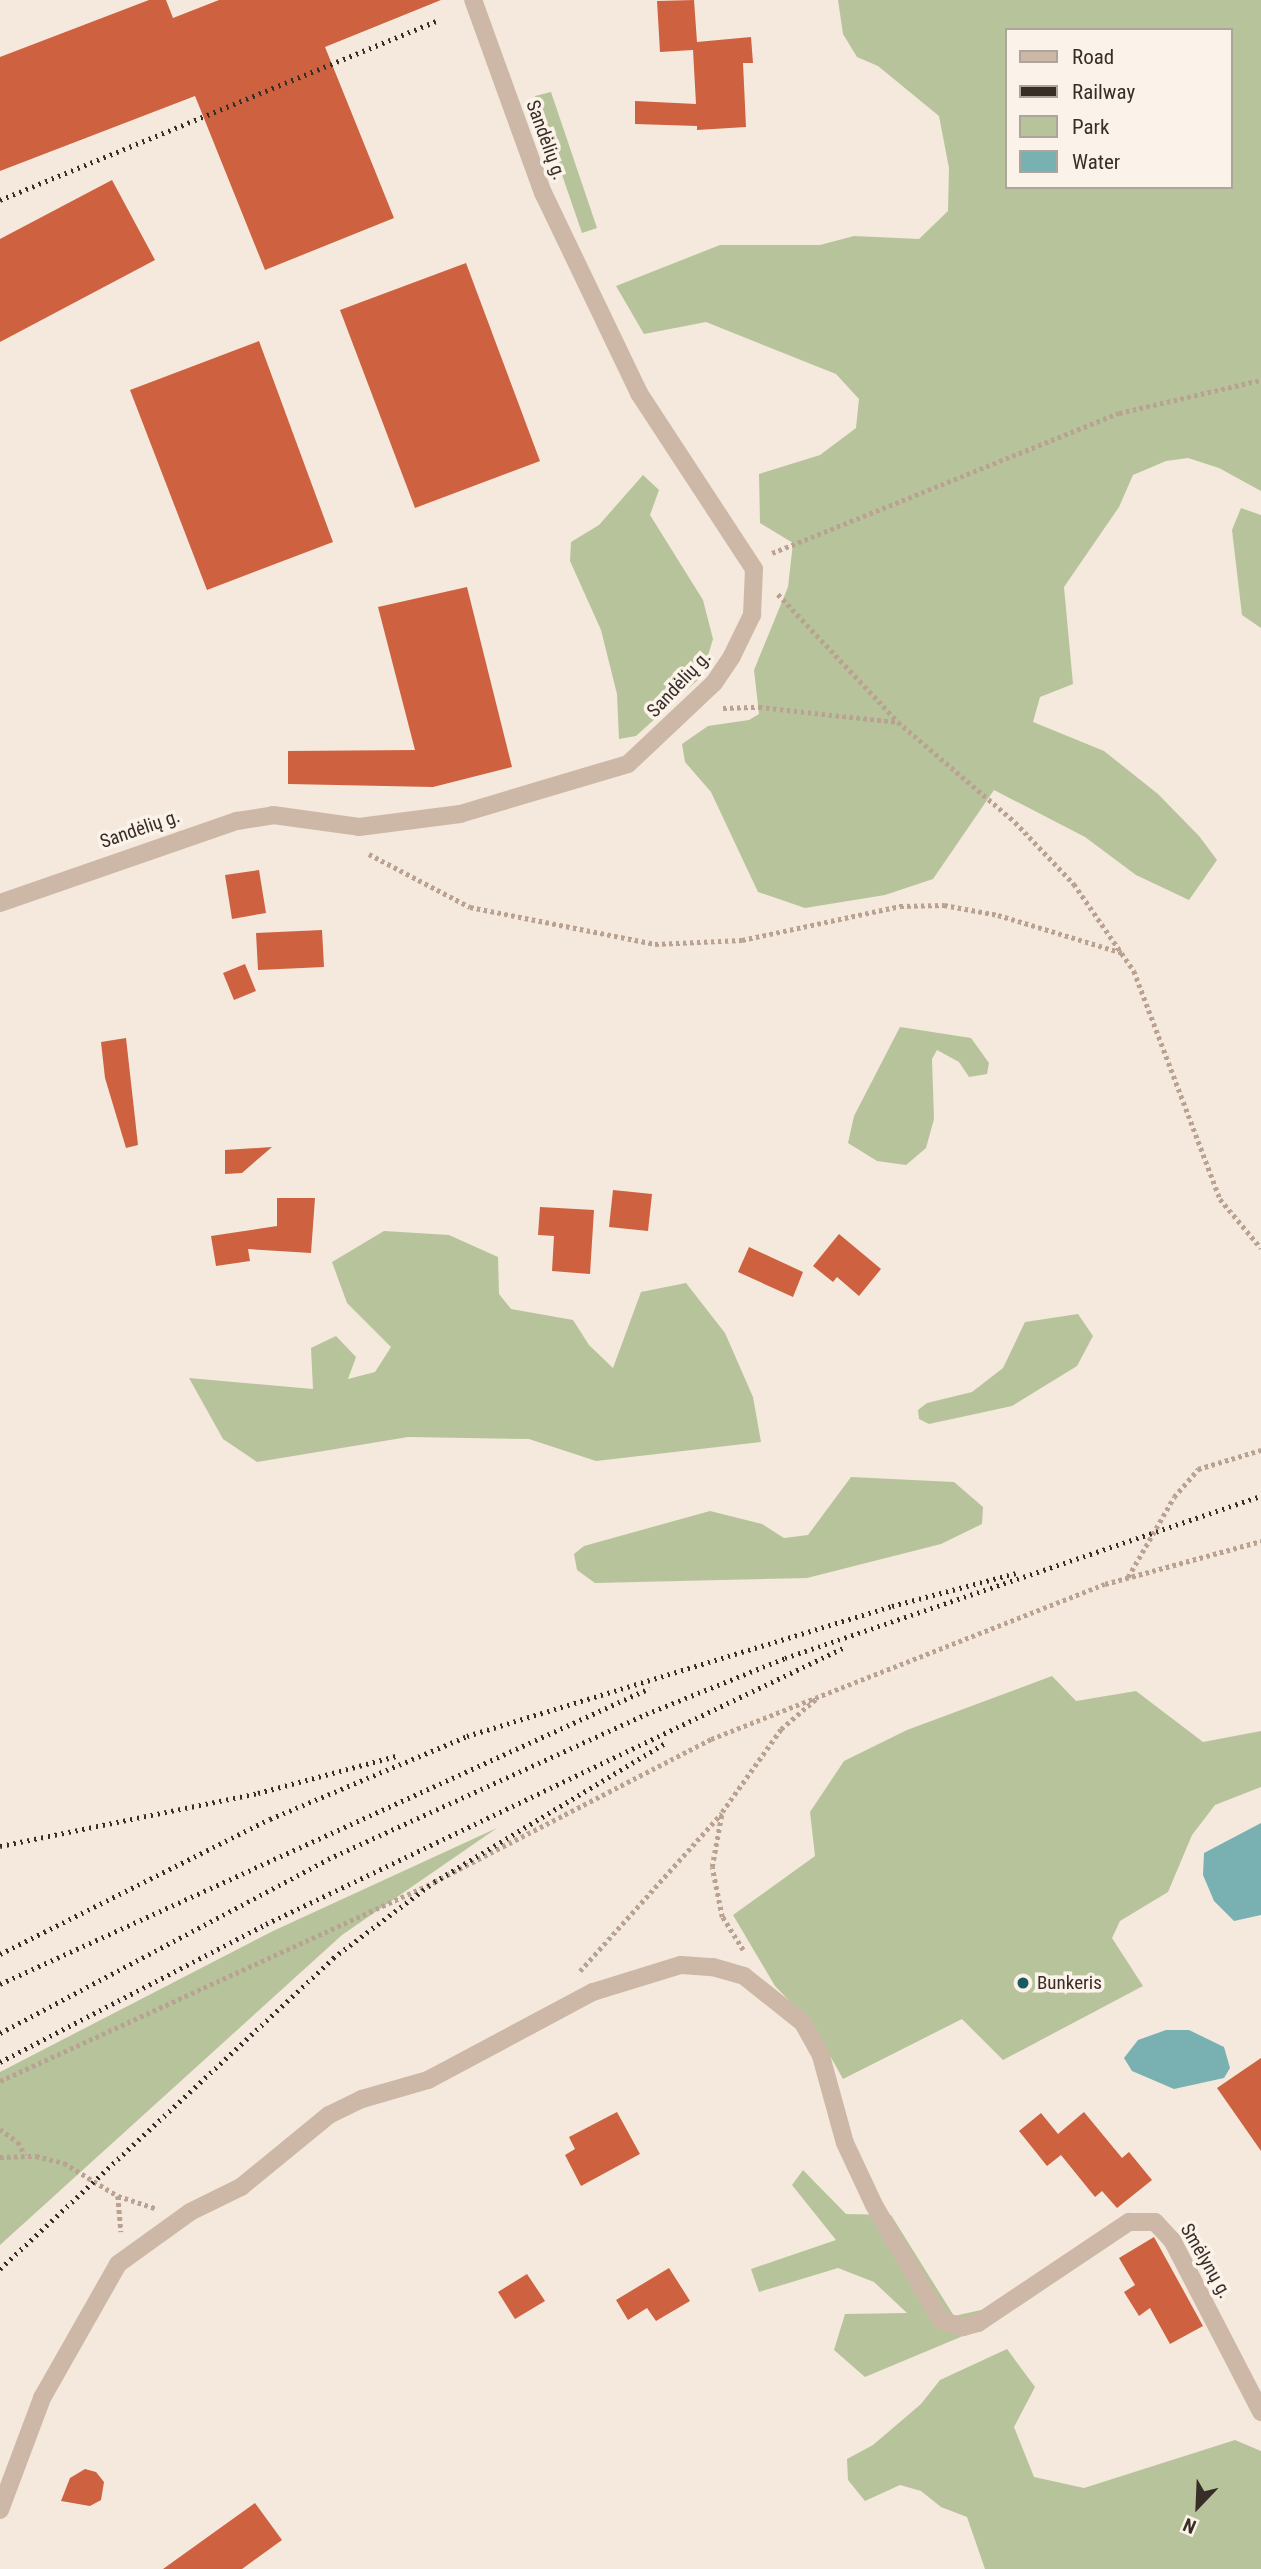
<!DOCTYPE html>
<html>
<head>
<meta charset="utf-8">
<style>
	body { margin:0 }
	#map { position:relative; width:1261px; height:2569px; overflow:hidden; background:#f4e9dc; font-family:"Roboto Condensed",sans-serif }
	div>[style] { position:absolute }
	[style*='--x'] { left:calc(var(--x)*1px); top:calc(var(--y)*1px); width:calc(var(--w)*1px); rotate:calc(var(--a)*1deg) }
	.green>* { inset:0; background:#b7c49b }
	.water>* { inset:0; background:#79b1b3 }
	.building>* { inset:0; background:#ce6240 }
	.path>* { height:4.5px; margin-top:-2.25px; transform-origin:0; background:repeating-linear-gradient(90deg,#b9a291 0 3.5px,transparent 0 7px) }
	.minor>* { height:18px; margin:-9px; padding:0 9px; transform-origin:9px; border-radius:9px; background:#cdb8a7 }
	.rail>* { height:5px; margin-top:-2.5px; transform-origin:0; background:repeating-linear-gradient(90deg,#392d28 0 2px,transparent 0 7px) }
	.dots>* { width:19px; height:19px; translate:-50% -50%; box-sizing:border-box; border:4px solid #fbf3e9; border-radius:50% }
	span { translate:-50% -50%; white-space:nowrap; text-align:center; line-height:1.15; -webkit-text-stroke:7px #fbf3e9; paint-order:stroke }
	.street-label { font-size:19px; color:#392d28 }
	.poi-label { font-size:19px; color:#392d28 }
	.left { translate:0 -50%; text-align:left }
	.legend { position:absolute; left:1005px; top:28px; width:228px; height:161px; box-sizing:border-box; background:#fbf3e9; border:2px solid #ada49c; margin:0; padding:9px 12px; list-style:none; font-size:21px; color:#392d28 }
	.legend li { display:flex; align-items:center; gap:14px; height:35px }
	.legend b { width:35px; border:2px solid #ada49c }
	.north { position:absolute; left:1163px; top:2471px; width:70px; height:70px; -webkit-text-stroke:5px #fbf3e9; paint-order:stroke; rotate:203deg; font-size:19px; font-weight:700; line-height:28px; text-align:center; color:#392d28 }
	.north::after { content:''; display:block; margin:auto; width:24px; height:32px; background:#392d28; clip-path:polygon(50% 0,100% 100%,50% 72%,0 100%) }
</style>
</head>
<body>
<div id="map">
	<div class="green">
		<div style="clip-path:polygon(evenodd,838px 0,1261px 0,1261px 491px,1219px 468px,1188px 458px,1166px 461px,1133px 475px,1119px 507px,1064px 587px,1073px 684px,1040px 697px,1033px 722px,1104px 751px,1158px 794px,1199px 836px,1217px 860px,1189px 900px,1136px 875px,1085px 837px,994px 790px,933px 879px,885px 895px,805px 908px,758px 892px,711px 792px,685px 762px,682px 744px,708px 726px,749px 720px,759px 714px,754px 670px,788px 587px,793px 543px,760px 523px,759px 474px,820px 455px,856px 428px,859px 399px,836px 374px,706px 322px,644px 334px,616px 286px,720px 245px,820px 245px,854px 236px,919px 239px,948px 211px,949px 168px,939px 116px,878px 66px,857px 57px,843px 34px,838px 0,1007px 30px,1231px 30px,1231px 187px,1007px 187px,1007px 30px)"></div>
		<div style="clip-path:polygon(551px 92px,597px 228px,582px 233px,535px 96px)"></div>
		<div style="clip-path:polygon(643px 475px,659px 490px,650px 515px,703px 600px,713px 639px,702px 676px,636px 736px,619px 739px,617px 694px,601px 630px,570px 561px,571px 542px,599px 525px)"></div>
		<div style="clip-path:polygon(1241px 508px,1261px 515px,1261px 628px,1242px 615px,1232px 530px)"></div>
		<div style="clip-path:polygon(900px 1027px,971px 1038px,989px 1063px,987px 1074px,969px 1077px,959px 1062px,937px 1050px,932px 1059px,934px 1119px,926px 1148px,906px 1165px,877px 1161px,848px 1143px,854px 1116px)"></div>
		<div style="clip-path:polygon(384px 1231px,449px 1235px,498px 1257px,499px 1294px,511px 1309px,573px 1320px,589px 1345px,613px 1368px,641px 1292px,686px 1283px,725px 1333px,753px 1397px,761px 1442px,596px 1461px,529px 1439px,408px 1437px,257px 1462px,223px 1439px,189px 1378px,313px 1389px,311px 1348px,336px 1336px,356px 1357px,348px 1379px,375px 1372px,391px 1347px,347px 1303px,332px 1262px)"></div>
		<div style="clip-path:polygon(1078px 1314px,1093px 1336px,1077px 1366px,1012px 1406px,929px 1424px,919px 1419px,918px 1410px,927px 1403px,972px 1392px,1003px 1368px,1025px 1322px)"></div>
		<div style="clip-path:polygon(851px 1477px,954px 1482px,983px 1507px,982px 1524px,941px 1544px,807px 1578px,595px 1583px,577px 1570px,574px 1554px,584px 1546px,710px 1511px,762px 1524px,784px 1538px,808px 1535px)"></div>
		<div style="clip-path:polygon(1052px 1676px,1076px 1701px,1136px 1691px,1203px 1742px,1261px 1731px,1261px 1787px,1215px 1805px,1192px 1835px,1168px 1892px,1120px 1921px,1112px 1938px,1143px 1986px,1003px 2060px,962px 2019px,843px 2079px,813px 2025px,775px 1986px,733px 1915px,815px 1856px,810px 1812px,844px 1761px,907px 1730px)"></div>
		<div style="clip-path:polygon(497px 1828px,342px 1935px,0 2245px,0 2072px,273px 1931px)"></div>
		<div style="clip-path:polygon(803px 2170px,846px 2214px,891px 2215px,954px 2316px,981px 2310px,982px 2328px,865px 2377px,834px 2350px,845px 2314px,907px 2313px,874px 2282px,838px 2268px,759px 2292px,751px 2269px,836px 2240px,792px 2185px)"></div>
		<div style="clip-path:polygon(1007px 2349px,1035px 2387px,1014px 2427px,1034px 2477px,1084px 2488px,1235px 2440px,1261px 2451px,1261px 2569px,985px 2569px,967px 2517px,941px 2507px,921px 2491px,900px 2485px,865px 2501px,848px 2480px,847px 2459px,873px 2445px,921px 2404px,940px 2380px)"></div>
	</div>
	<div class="water">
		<div style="clip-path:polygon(1261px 1823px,1261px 1915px,1234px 1921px,1214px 1901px,1203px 1875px,1204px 1853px)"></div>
		<div style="clip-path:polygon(1166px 2030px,1189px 2030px,1224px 2047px,1230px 2068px,1224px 2078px,1174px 2089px,1132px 2071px,1124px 2058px,1138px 2040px)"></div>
	</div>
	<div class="building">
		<div style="clip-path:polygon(149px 0,166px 0,173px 18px,219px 0,441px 0,325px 47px,394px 218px,265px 270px,195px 96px,0 171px,0 57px)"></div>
		<div style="clip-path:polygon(694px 0,697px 42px,751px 37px,753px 63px,743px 63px,746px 127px,697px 130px,697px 126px,635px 124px,635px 101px,696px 104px,693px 50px,660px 52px,657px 1px)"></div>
		<div style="clip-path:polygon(112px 180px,155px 260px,0 342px,0 239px)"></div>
		<div style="clip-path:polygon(466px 263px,540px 461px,415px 508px,340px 310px)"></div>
		<div style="clip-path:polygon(259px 341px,333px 542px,207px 590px,130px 390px)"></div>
		<div style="clip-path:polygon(467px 587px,512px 767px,433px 787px,288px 784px,288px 751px,415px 750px,378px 607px)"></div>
		<div style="clip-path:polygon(259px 870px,266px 913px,232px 919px,225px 875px)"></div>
		<div style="clip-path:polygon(322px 930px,324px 967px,258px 970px,256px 933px)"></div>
		<div style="clip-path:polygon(245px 964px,256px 991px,234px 1000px,223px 973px)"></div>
		<div style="clip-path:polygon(126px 1038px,138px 1145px,126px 1148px,105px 1078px,101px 1042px)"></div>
		<div style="clip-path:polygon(272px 1147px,242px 1173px,225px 1174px,225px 1150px)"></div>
		<div style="clip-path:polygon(613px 1190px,652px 1194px,648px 1231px,609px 1227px)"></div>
		<div style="clip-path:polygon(277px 1198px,315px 1198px,311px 1253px,248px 1249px,250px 1261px,216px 1266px,211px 1236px,277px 1226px)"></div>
		<div style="clip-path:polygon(540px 1207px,594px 1210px,590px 1274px,552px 1271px,554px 1236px,538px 1235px)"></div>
		<div style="clip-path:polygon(839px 1234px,881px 1269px,859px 1296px,837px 1277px,833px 1282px,813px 1266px)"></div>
		<div style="clip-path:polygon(749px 1247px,803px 1272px,793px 1297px,738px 1272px)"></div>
		<div style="clip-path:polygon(1261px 2058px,1261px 2151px,1217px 2088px)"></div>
		<div style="clip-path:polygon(617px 2112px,640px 2154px,581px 2186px,565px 2155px,575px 2149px,569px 2137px)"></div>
		<div style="clip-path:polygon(1084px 2112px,1122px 2158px,1129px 2152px,1152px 2180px,1117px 2208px,1102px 2191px,1095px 2197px,1061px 2155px,1047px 2166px,1019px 2131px,1041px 2113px,1058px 2134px)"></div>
		<div style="clip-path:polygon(1154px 2237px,1203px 2326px,1170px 2344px,1150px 2308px,1139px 2316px,1124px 2292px,1135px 2285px,1119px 2258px)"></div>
		<div style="clip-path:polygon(669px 2268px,690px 2301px,656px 2321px,647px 2308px,628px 2320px,616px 2300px)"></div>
		<div style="clip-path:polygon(527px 2274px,545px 2301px,515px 2319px,498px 2292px)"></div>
		<div style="clip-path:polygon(85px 2469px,96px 2472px,104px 2482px,101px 2500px,90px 2506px,61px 2501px,70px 2478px)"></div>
		<div style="clip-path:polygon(255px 2503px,282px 2540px,242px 2569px,163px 2569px)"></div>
	</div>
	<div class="path">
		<div style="--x:772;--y:553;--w:374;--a:-22"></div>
		<div style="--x:1119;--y:413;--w:146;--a:-13.1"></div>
		<div style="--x:778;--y:594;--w:175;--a:46.8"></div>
		<div style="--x:723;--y:708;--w:36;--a:-2"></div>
		<div style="--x:759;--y:707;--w:140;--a:6.2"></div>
		<div style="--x:898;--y:722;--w:154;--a:40.5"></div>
		<div style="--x:1015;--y:822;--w:86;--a:46.4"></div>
		<div style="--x:1074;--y:884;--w:106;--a:55.4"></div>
		<div style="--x:1134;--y:971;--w:244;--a:69.3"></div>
		<div style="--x:1220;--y:1199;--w:64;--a:50.1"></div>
		<div style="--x:369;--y:854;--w:114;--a:27.7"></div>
		<div style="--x:470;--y:907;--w:189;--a:11.3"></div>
		<div style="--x:655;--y:944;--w:87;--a:-2.6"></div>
		<div style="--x:742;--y:940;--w:162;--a:-12.1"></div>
		<div style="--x:900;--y:906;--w:44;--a:-1.3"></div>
		<div style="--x:944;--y:905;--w:55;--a:10.5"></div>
		<div style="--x:998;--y:915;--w:131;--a:16.9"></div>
		<div style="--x:1128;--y:1577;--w:92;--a:-60.1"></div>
		<div style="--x:1174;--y:1497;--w:37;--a:-49"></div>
		<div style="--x:1198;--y:1469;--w:66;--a:-16.8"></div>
		<div style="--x:743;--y:1950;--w:39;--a:-122"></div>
		<div style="--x:722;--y:1917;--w:51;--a:-101.3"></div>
		<div style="--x:712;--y:1867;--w:56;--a:-79.7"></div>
		<div style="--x:722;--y:1812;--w:102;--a:-54.6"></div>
		<div style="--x:781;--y:1729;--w:48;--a:-40.7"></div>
		<div style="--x:580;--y:1971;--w:212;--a:-48.1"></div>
		<div style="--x:0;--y:2081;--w:477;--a:-24.6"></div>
		<div style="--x:434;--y:1882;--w:312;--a:-27.3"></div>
		<div style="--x:711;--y:1739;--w:423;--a:-21.5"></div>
		<div style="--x:1105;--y:1584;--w:162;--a:-15.4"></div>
		<div style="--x:0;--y:2129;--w:22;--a:36"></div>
		<div style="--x:18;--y:2142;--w:15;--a:62"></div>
		<div style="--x:0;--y:2157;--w:36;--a:-2"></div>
		<div style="--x:36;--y:2156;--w:29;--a:14"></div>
		<div style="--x:64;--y:2163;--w:63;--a:31.4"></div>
		<div style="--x:118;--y:2196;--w:39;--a:18"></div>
		<div style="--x:118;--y:2196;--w:36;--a:85"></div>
	</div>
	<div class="minor">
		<div style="--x:0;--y:903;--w:251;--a:-19.1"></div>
		<div style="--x:237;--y:821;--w:36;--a:-9"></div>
		<div style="--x:273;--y:815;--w:87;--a:7.9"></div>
		<div style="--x:359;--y:827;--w:102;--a:-7.3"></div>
		<div style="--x:460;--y:814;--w:175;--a:-16.6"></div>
		<div style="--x:628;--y:764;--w:118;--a:-43.3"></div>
		<div style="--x:714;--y:683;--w:32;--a:-56"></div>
		<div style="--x:732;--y:656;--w:46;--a:-64"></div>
		<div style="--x:752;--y:615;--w:46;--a:-87.5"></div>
		<div style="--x:754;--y:569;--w:210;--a:-123.2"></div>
		<div style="--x:639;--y:393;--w:222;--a:-115.6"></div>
		<div style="--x:543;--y:193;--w:205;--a:-109.9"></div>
		<div style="--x:0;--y:2510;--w:120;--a:-69.4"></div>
		<div style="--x:42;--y:2398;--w:154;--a:-60.4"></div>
		<div style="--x:118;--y:2264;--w:89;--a:-35.8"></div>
		<div style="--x:190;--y:2212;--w:57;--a:-26.1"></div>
		<div style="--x:241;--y:2187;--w:114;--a:-39.3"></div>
		<div style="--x:329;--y:2115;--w:37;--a:-26"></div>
		<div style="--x:362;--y:2099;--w:69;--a:-16.1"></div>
		<div style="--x:428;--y:2080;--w:187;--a:-28.1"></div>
		<div style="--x:593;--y:1992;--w:92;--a:-17.1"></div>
		<div style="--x:681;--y:1965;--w:32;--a:4"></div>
		<div style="--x:713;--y:1967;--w:32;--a:16"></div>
		<div style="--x:744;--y:1976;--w:75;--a:38.5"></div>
		<div style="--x:803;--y:2023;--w:38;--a:61"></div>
		<div style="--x:821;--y:2056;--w:90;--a:74.6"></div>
		<div style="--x:845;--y:2143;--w:68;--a:64.9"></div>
		<div style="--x:874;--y:2205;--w:133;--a:59.8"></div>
		<div style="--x:941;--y:2320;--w:23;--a:18"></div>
		<div style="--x:963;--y:2327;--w:16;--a:-15"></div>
		<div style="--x:978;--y:2323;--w:182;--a:-33.8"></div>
		<div style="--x:1129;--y:2222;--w:26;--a:0"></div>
		<div style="--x:1155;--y:2222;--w:25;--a:47"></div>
		<div style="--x:1172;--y:2240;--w:194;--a:62.6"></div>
	</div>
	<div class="rail">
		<div style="--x:0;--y:200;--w:474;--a:-22.3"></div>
		<div style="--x:0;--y:1846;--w:263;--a:-11.6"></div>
		<div style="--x:258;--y:1793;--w:143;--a:-15"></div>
		<div style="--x:0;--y:1954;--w:302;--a:-26.6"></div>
		<div style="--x:270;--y:1819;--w:214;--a:-22.8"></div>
		<div style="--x:467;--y:1736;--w:444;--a:-17"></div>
		<div style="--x:892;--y:1606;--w:128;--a:-14.9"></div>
		<div style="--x:0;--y:1984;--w:714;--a:-24.48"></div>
		<div style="--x:0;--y:2033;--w:371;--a:-27.9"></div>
		<div style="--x:328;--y:1859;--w:349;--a:-24.5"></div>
		<div style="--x:646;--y:1714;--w:150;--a:-21.9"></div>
		<div style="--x:785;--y:1658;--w:503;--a:-18.8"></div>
		<div style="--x:0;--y:2062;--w:300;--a:-27.4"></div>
		<div style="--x:266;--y:1924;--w:642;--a:-25.57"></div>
		<div style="--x:0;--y:2269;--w:456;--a:-43"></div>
		<div style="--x:333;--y:1958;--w:126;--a:-37"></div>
		<div style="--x:434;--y:1882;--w:272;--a:-31"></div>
	</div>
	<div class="dots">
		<div style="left:1023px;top:1983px;background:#1b5a5e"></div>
	</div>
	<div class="street-label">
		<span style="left:546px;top:140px;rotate:70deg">Sandėlių g.</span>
		<span style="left:679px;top:684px;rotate:-47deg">Sandėlių g.</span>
		<span style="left:140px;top:829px;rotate:-19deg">Sandėlių g.</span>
		<span style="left:1206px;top:2261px;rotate:60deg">Smėlynų g.</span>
	</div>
	<div class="poi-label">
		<span class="left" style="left:1037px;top:1983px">Bunkeris</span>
	</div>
	<ul class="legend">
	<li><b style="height:9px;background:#cdb8a7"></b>Road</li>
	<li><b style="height:9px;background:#392d28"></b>Railway</li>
	<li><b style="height:19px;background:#b7c49b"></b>Park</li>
	<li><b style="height:19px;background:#79b1b3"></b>Water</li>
	</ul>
	<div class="north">N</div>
</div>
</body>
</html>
